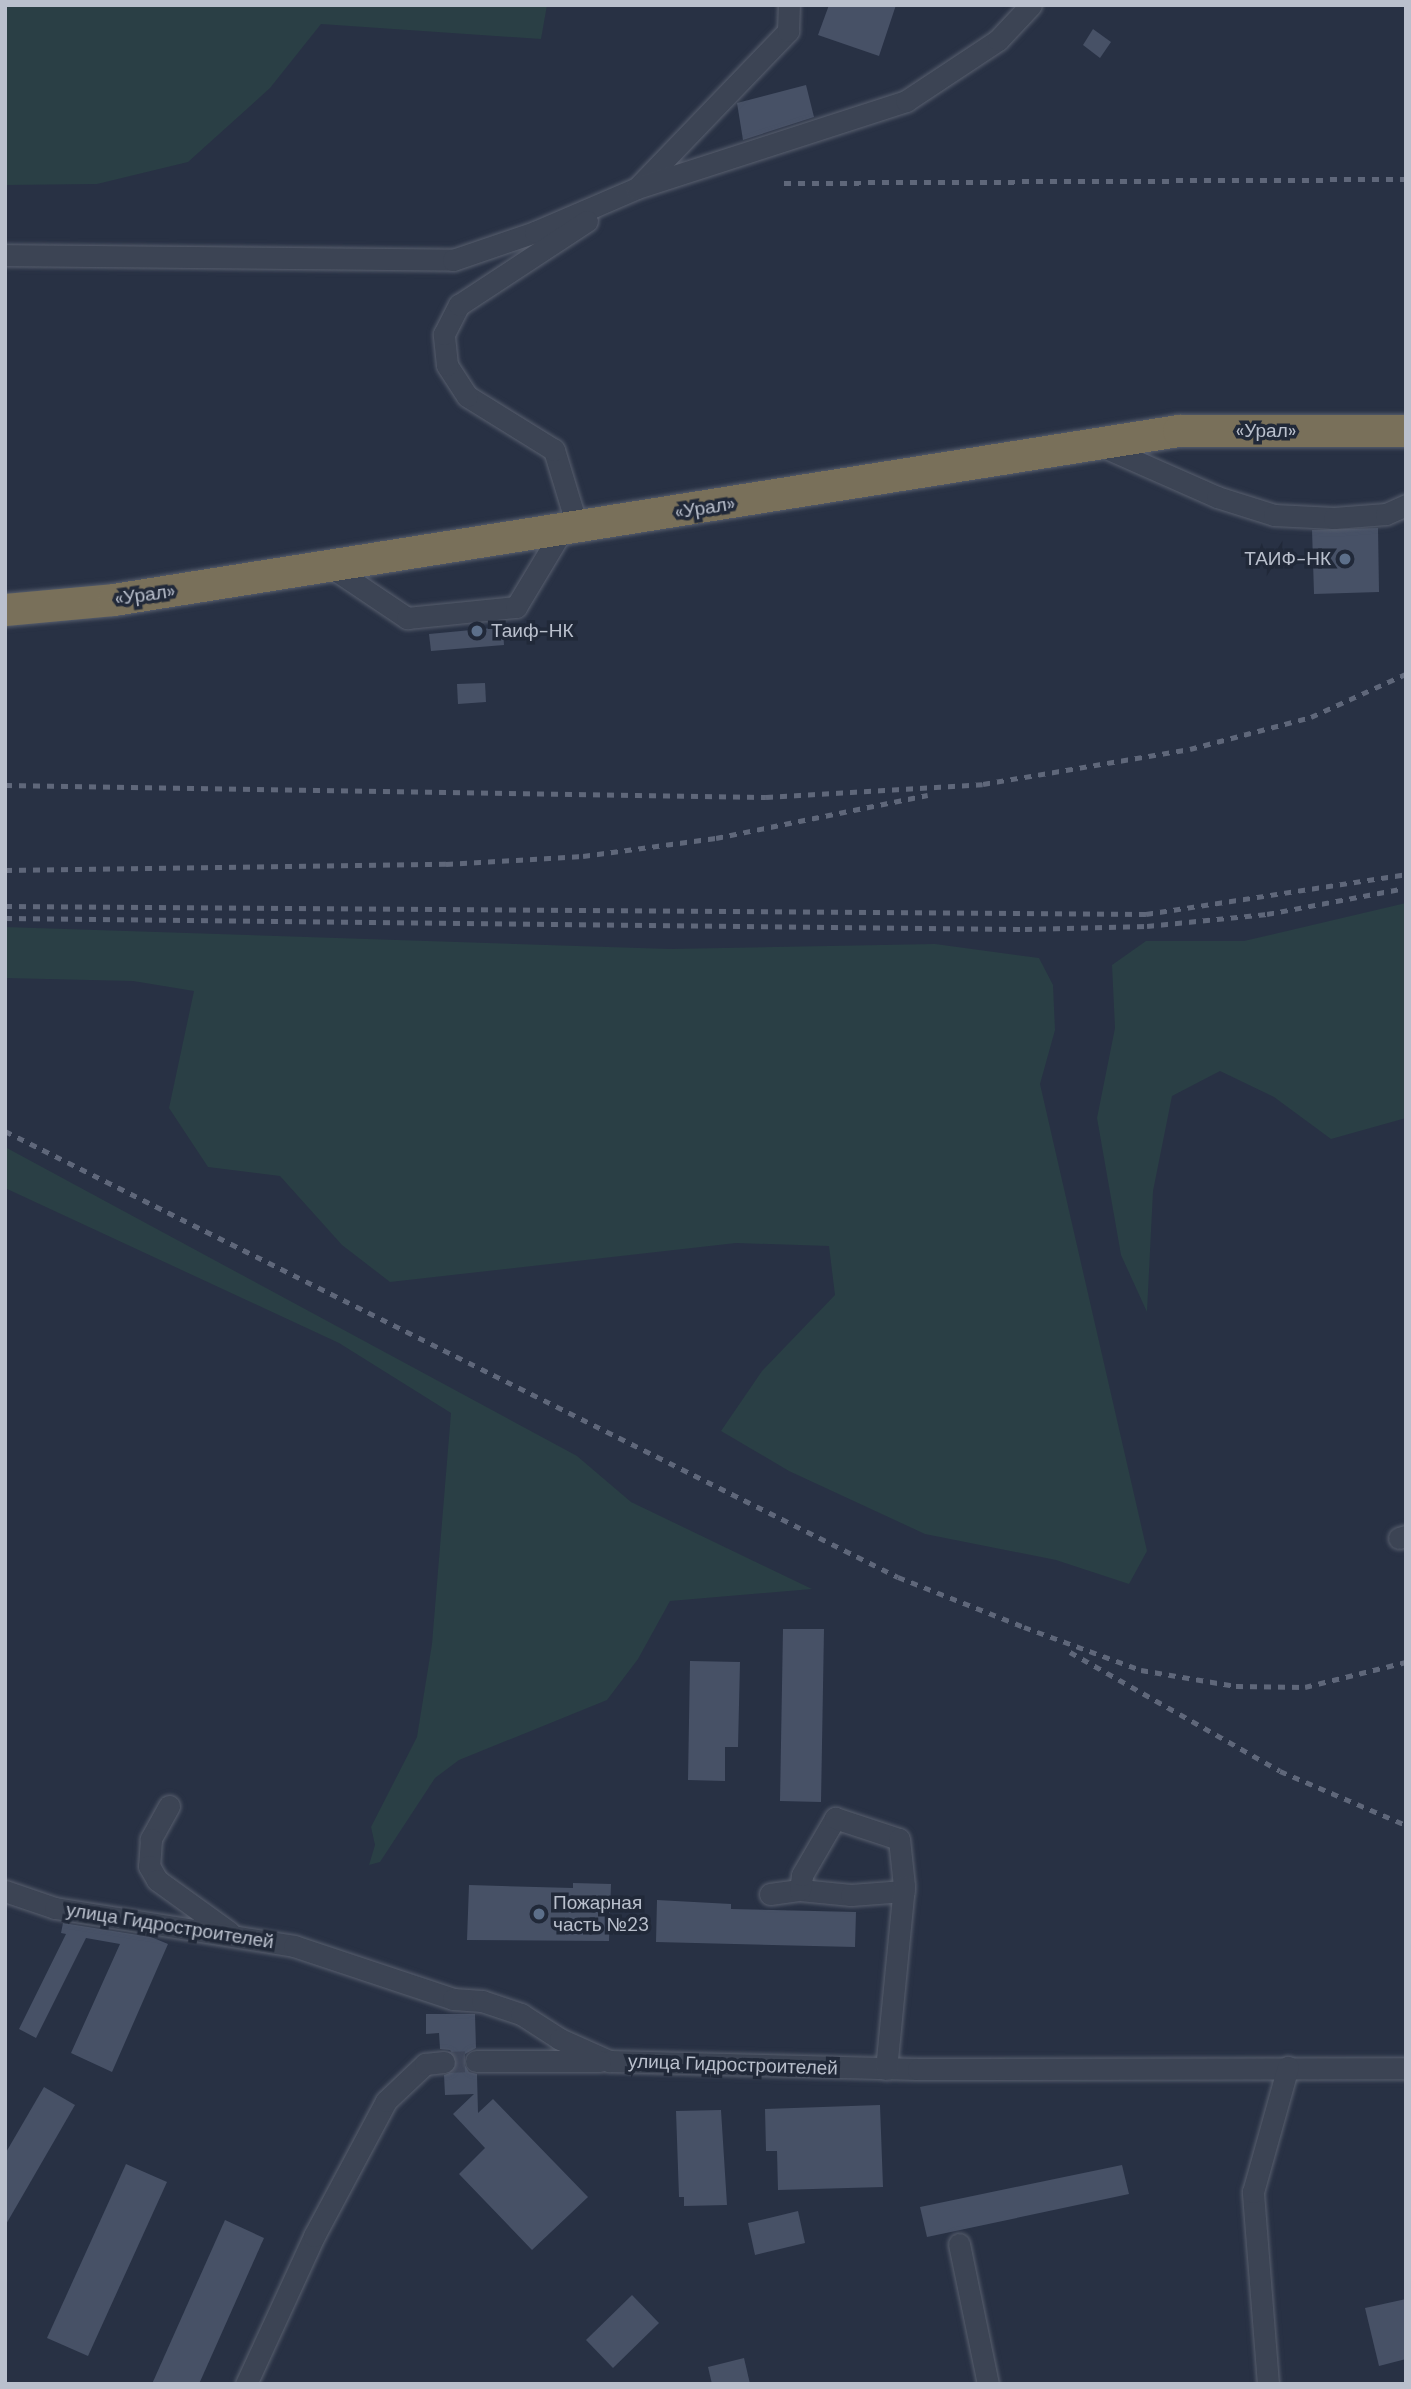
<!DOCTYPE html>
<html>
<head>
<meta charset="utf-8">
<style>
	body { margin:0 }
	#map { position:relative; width:1411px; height:2389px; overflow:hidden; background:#283144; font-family:"DM Sans",sans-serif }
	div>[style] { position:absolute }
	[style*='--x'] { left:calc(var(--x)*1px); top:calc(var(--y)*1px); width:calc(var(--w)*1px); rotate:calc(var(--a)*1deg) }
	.green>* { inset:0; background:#2a3f45 }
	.building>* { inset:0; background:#475166 }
	.minor-tunnel>* { height:21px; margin-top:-10.5px; transform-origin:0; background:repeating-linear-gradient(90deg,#3e4659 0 21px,transparent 0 31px) }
	.roads { filter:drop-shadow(0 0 2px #585f6e) drop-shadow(0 0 2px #585f6e) }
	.minor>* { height:21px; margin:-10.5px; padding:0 10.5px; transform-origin:10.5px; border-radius:10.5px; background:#3c4454 }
	.highway>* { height:32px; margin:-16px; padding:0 16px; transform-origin:16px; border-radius:16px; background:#79705a }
	.rail>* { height:5px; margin-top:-2.5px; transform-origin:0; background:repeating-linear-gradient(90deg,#5f677a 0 7px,transparent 0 14px) }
	.dots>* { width:19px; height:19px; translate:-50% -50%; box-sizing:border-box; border:4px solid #212939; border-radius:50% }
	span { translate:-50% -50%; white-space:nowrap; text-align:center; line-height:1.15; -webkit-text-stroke:7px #212939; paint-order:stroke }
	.street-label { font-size:19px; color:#bac0cd }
	.poi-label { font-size:19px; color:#bac0cd }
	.right { translate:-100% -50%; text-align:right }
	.left { translate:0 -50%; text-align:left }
	.frame { position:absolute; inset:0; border:7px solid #bac0cd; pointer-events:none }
</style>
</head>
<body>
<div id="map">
	<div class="green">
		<div style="clip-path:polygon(5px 5px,547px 5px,541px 39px,321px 24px,270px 88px,188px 162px,97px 184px,5px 185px)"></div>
		<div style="clip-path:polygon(1406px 903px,1406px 1118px,1331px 1139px,1274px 1097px,1220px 1071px,1172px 1096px,1153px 1191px,1147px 1312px,1121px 1255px,1097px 1118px,1115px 1028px,1112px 965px,1146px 941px,1244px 941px)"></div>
		<div style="clip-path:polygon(5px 927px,670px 949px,935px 944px,1039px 958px,1053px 985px,1055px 1030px,1040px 1084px,1147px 1551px,1129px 1584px,1056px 1560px,925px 1534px,789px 1471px,721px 1431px,762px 1371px,835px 1295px,829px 1246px,736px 1243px,390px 1282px,342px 1245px,280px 1176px,208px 1167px,169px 1108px,194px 991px,133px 981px,5px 978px)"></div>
		<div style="clip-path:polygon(5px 1147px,577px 1456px,631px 1502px,812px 1589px,670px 1601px,638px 1659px,607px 1700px,459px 1760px,435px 1778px,380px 1862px,369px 1865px,375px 1845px,371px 1827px,417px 1737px,432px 1644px,451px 1413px,339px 1343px,5px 1188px)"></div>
	</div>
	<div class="building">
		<div style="clip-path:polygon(829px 5px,896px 5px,879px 56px,818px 35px)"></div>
		<div style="clip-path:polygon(1093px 29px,1111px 42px,1100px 58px,1083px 45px)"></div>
		<div style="clip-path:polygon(806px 85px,814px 117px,743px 140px,737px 103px)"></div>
		<div style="clip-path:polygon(1378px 528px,1379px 592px,1314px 594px,1312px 530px)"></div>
		<div style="clip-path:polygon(503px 627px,504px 645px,431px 651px,429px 634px)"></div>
		<div style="clip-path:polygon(485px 683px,486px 702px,458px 704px,457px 684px)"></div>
		<div style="clip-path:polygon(783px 1629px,824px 1629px,821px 1802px,780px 1801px)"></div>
		<div style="clip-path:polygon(690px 1661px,740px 1662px,738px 1747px,725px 1747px,725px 1781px,688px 1780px)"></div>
		<div style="clip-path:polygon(573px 1883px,611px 1884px,609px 1941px,467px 1940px,469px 1885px,573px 1888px)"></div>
		<div style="clip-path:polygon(657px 1900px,731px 1904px,731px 1909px,856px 1912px,855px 1947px,656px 1942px)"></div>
		<div style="clip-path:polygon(63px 1923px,151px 1937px,168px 1944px,112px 2072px,71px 2053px,120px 1944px,86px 1938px,36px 2038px,19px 2029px,66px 1934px,61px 1933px)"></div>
		<div style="clip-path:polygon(426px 2014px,475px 2014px,476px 2048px,465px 2054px,463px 2062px,469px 2072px,477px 2074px,478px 2113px,493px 2099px,588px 2197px,532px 2250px,459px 2174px,485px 2148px,453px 2114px,474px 2094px,445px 2095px,444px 2075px,452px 2072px,457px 2060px,450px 2050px,440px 2049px,439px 2033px,426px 2034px)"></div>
		<div style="clip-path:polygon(44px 2087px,75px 2105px,5px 2226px,5px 2154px)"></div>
		<div style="clip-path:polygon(880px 2105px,883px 2187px,778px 2190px,777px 2151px,766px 2151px,765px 2109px)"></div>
		<div style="clip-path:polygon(721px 2110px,727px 2205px,684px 2206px,684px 2197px,679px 2197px,676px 2111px)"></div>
		<div style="clip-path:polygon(126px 2164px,167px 2182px,88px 2356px,47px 2338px)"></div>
		<div style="clip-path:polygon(1122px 2165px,1129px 2194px,927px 2237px,920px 2207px)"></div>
		<div style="clip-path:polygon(798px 2211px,805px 2243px,755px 2255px,748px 2223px)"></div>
		<div style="clip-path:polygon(225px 2220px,264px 2238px,199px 2384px,152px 2384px)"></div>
		<div style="clip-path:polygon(632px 2295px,659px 2323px,613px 2368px,586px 2340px)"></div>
		<div style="clip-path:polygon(1406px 2299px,1406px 2359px,1379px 2366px,1365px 2308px)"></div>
		<div style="clip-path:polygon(744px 2358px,750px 2384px,712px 2384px,708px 2367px)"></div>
	</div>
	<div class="minor-tunnel">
		<div style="--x:444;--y:2062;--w:32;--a:-2"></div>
	</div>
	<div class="roads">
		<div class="minor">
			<div style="--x:640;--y:185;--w:214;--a:-46.1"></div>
			<div style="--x:788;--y:31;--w:26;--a:-88"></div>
			<div style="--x:5;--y:255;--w:448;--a:0.6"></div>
			<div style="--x:453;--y:260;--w:87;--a:-18.9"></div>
			<div style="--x:535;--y:232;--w:111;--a:-23.3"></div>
			<div style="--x:637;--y:188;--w:283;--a:-17.9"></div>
			<div style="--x:906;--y:101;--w:110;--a:-33.5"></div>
			<div style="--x:998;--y:40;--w:48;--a:-46.7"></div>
			<div style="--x:1097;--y:444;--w:131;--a:23.8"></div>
			<div style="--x:1217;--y:497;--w:60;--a:17.5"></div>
			<div style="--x:1274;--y:515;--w:60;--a:2.9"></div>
			<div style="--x:1334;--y:518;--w:52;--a:-4.4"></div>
			<div style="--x:1386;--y:514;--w:22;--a:-24"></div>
			<div style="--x:578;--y:529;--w:83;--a:-106.9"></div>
			<div style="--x:554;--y:450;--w:102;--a:-148.2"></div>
			<div style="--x:467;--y:396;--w:37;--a:-123"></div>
			<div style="--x:447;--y:365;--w:31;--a:-96"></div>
			<div style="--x:444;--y:334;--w:33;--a:-63"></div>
			<div style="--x:459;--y:305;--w:153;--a:-33.3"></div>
			<div style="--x:331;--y:567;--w:92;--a:33.9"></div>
			<div style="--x:407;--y:618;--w:110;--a:-5.8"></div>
			<div style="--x:516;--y:607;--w:87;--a:-59"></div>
			<div style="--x:1399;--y:1538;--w:7;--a:-16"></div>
			<div style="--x:169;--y:1806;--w:38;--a:119"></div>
			<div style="--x:151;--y:1839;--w:27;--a:94"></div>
			<div style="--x:149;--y:1866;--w:16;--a:60"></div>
			<div style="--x:157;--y:1880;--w:89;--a:35.8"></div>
			<div style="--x:800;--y:1890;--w:51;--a:5.6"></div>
			<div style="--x:851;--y:1895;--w:53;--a:-4.3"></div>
			<div style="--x:5;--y:1891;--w:53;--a:18.8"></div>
			<div style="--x:55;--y:1908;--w:242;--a:9"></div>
			<div style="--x:294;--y:1946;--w:168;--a:18.4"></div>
			<div style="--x:453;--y:1999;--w:29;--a:4"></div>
			<div style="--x:482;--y:2001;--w:41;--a:18.4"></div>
			<div style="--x:521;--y:2014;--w:46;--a:32.7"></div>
			<div style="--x:560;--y:2039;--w:54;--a:24.2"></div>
			<div style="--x:609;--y:2061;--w:309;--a:1.5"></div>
			<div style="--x:918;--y:2069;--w:488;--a:-0.1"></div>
			<div style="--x:770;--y:1894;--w:30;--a:-8"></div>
			<div style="--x:800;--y:1890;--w:15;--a:-82"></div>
			<div style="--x:802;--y:1875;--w:66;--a:-59.9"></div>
			<div style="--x:835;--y:1818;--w:67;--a:18.2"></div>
			<div style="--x:899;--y:1839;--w:47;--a:83.9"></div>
			<div style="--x:904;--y:1886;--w:184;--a:95.6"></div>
			<div style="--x:476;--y:2061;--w:124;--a:0"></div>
			<div style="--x:959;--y:2244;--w:143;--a:78.3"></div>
			<div style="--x:246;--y:2384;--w:163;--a:-65.3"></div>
			<div style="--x:314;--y:2236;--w:153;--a:-61.9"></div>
			<div style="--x:386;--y:2101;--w:54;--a:-43.5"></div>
			<div style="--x:425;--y:2064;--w:19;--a:-6"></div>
			<div style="--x:1268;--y:2384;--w:193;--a:-94.5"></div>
			<div style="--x:1253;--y:2192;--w:130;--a:-74.4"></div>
		</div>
		<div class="highway">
			<div style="--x:5;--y:610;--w:109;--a:-5.2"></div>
			<div style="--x:114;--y:600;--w:1078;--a:-9.02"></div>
			<div style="--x:1179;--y:431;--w:227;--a:0"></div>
		</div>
	</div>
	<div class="rail">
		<div style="--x:784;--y:183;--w:622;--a:-0.37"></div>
		<div style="--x:5;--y:785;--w:761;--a:0.9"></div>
		<div style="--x:766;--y:797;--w:217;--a:-3.4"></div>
		<div style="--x:983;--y:784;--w:210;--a:-9.6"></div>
		<div style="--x:1190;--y:749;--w:125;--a:-14.8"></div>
		<div style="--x:1311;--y:717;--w:104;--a:-24.4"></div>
		<div style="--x:5;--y:870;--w:441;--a:-0.8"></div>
		<div style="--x:446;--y:864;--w:137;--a:-3.3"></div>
		<div style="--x:583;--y:856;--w:134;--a:-7.7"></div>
		<div style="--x:716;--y:838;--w:216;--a:-11.5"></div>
		<div style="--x:5;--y:906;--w:1141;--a:0.4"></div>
		<div style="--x:1146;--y:914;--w:263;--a:-8.7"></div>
		<div style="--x:5;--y:918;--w:1020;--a:0.62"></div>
		<div style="--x:1025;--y:929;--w:122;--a:-1.4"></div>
		<div style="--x:1147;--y:926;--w:121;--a:-5.7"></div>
		<div style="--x:1267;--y:914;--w:141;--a:-10.6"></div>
		<div style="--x:5;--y:1131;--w:998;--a:26.54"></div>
		<div style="--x:898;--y:1577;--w:136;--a:21.6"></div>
		<div style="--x:1024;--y:1627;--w:125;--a:20.2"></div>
		<div style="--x:1141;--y:1670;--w:96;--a:9.6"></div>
		<div style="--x:1236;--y:1686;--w:69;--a:0.8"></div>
		<div style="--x:1305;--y:1687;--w:104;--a:-13.9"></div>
		<div style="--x:1070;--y:1652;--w:241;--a:29.5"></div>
		<div style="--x:1280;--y:1771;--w:137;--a:23.2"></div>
	</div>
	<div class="dots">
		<div style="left:1345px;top:559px;background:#5c6f8a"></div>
		<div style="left:477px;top:631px;background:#5c6f8a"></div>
		<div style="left:539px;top:1914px;background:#5c6f8a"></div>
	</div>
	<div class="street-label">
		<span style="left:1266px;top:431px">«Урал»</span>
		<span style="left:705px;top:508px;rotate:-9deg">«Урал»</span>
		<span style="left:145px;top:595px;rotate:-8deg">«Урал»</span>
		<span style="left:170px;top:1926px;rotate:9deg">улица Гидростроителей</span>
		<span style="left:733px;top:2065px;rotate:2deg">улица Гидростроителей</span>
	</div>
	<div class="poi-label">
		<span class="right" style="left:1331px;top:559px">ТАИФ-НК</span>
		<span class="left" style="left:491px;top:631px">Таиф-НК</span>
		<span class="left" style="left:553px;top:1914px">Пожарная<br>часть №23</span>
	</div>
	<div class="frame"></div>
</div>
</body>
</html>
